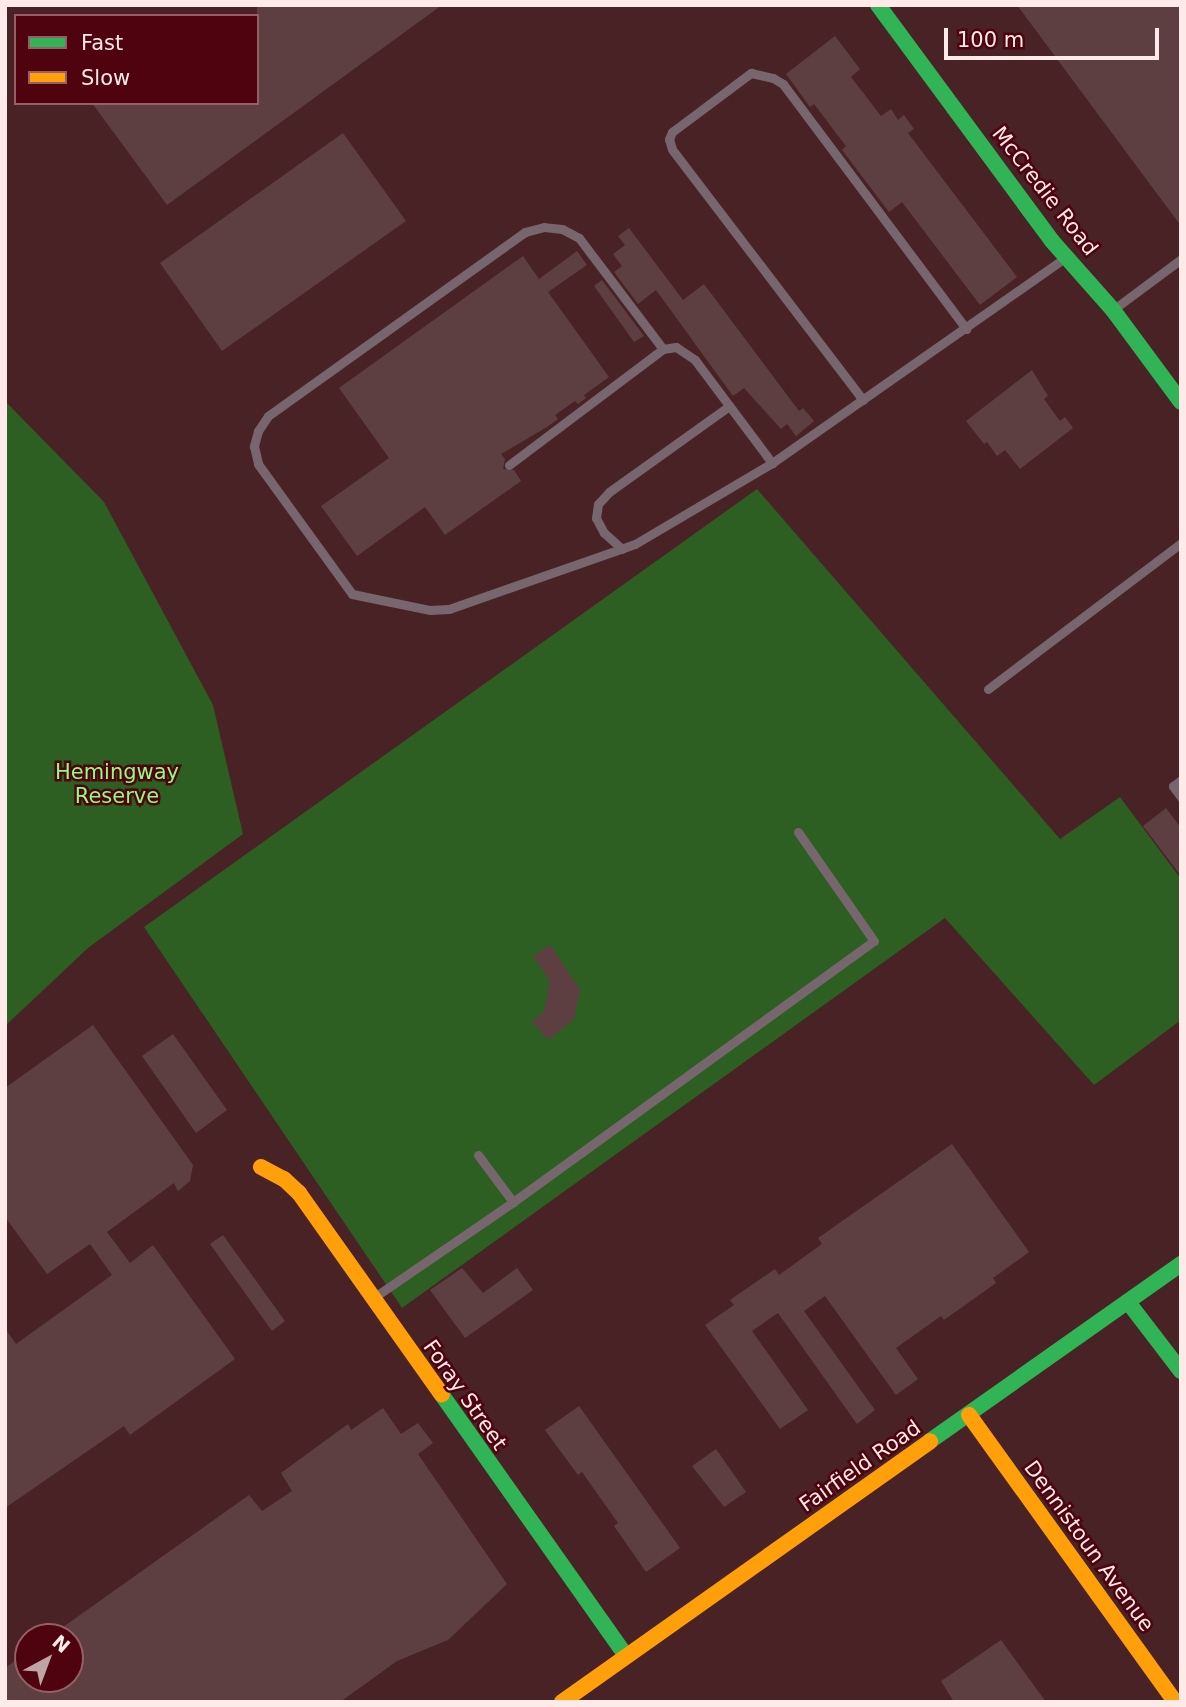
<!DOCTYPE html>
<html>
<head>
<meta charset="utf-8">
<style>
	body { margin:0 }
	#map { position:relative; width:1186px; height:1707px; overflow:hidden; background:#492225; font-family:"DejaVu Sans",sans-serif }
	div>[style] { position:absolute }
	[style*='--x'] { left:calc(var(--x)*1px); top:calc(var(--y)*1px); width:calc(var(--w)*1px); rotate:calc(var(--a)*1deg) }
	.green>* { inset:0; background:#2d5e22 }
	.building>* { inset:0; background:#5e3f41 }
	.lane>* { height:9px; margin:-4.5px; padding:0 4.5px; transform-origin:4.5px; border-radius:4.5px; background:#77666e }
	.fast>* { height:16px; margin:-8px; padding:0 8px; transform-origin:8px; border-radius:8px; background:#30b455 }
	.slow>* { height:16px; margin:-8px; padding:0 8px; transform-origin:8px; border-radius:8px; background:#ff9f0a }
	span { translate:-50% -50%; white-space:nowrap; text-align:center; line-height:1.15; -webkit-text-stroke:5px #4e030e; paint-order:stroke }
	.street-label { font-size:21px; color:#fdeae9 }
	.park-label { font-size:21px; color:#8ffd7f }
	.frame { position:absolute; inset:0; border:7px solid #fdeae9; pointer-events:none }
	.legend { position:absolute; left:14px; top:14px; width:245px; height:91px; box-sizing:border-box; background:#4e030e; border:2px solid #945f66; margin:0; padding:9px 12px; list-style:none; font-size:21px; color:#fdeae9 }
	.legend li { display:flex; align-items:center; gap:14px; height:35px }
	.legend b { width:35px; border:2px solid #945f66 }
	.north { position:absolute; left:14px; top:1623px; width:70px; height:70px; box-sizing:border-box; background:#4e030e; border:2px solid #945f66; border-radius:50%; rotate:41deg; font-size:19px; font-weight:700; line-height:28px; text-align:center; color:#fdeae9 }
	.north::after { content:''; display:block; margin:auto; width:24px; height:32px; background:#bea4a4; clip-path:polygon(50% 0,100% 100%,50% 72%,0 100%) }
	.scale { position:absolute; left:944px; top:28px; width:215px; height:32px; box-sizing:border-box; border:4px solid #fdeae9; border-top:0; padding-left:9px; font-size:21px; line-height:24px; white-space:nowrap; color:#fdeae9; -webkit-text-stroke:5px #4e030e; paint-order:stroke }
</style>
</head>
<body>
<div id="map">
	<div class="green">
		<div style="clip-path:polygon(5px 401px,104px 502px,213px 705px,243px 834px,88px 948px,5px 1026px)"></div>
		<div style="clip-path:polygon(757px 489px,1060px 839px,1120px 797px,1181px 879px,1181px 1020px,1094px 1085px,945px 918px,402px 1308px,144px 927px)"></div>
	</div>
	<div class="building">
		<div style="clip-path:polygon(257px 5px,442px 5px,167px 205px,92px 103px,257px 103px)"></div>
		<div style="clip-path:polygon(1017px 5px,1181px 5px,1181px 226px)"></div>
		<div style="clip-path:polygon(835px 36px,860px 69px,851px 77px,881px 116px,891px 109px,898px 120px,904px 115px,914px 129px,908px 133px,1017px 277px,980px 305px,902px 202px,889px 212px,842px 150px,846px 146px,814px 104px,810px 107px,786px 74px)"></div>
		<div style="clip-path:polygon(343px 133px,406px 221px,222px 351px,160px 263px)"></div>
		<div style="clip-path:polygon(629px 228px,683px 300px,704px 284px,799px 411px,803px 408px,814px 421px,796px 436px,787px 424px,781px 429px,744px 388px,733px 396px,656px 290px,638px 304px,614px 272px,622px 266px,613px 254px,625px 245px,618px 236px)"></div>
		<div style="clip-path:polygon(577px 251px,587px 265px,548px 292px,609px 377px,584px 395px,586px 398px,578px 404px,575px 401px,555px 415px,558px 419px,547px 427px,501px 454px,505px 459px,503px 469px,514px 470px,521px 481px,445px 535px,425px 507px,357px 556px,321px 506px,389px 458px,339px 388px,523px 256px,539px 279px)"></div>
		<div style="clip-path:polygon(602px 280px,644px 336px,634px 342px,594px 286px)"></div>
		<div style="clip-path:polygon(1032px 370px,1048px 396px,1044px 399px,1060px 421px,1065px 417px,1073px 428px,1020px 469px,1005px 450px,997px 456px,987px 442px,984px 444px,966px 421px)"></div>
		<div style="clip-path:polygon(1166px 808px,1181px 828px,1181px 876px,1143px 826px)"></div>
		<div style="clip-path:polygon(550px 945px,580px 989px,574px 1019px,548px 1040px,532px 1021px,544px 1012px,550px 981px,533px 956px)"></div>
		<div style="clip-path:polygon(93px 1025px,193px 1165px,190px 1181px,178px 1191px,174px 1183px,107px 1232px,130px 1263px,153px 1245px,235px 1359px,130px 1435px,124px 1426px,5px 1508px,5px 1328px,16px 1344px,112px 1275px,90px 1244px,47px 1274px,5px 1217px,5px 1088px)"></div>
		<div style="clip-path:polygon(173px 1034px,227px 1110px,196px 1133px,142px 1056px)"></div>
		<div style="clip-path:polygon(952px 1144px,1029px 1252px,993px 1278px,996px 1283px,944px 1320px,941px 1316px,896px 1348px,918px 1379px,896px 1395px,825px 1296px,804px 1311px,875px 1410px,857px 1424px,778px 1313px,752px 1331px,808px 1410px,780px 1429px,705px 1325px,734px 1305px,730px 1300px,775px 1269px,779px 1275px,822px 1244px,818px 1238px)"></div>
		<div style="clip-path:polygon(223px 1235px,285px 1321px,272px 1331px,210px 1244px)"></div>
		<div style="clip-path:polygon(462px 1268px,483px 1293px,517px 1268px,533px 1290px,465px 1338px,430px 1290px)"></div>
		<div style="clip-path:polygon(579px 1406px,680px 1548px,646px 1572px,614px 1526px,618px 1523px,582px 1472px,578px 1475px,545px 1430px)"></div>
		<div style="clip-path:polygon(383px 1408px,401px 1434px,418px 1423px,433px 1443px,418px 1454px,507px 1584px,448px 1640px,397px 1661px,340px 1702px,5px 1702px,5px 1668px,28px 1652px,28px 1679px,70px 1679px,70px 1637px,49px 1637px,249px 1495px,262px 1511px,292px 1491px,281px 1473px,348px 1424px,351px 1430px)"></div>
		<div style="clip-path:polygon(716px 1449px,746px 1492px,724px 1507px,692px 1466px)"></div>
		<div style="clip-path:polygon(1001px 1640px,1046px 1702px,954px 1702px,941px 1681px)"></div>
	</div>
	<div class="lane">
		<div style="--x:1114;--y:309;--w:84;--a:-36.7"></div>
		<div style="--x:663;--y:349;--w:139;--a:-127.1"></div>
		<div style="--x:579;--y:238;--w:19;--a:-152"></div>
		<div style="--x:562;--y:229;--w:18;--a:-174"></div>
		<div style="--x:544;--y:227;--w:20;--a:165"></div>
		<div style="--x:525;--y:232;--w:316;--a:144.4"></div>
		<div style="--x:268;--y:416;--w:18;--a:124"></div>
		<div style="--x:258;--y:431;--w:16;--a:105"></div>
		<div style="--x:254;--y:446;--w:18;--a:77"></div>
		<div style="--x:258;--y:464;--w:160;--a:54.1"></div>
		<div style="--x:352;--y:594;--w:80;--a:11.6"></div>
		<div style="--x:430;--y:610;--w:19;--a:-3"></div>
		<div style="--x:449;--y:609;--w:197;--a:-19.3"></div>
		<div style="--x:635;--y:544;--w:159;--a:-30.6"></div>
		<div style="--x:772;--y:463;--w:358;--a:-35"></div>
		<div style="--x:863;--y:400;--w:315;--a:-127.3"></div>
		<div style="--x:672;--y:149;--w:10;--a:-107"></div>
		<div style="--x:669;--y:139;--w:8;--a:-67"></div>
		<div style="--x:672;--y:132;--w:99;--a:-36.8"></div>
		<div style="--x:751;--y:73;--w:23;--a:13"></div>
		<div style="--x:773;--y:78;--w:12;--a:31"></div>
		<div style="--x:783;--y:84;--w:306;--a:53.2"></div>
		<div style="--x:509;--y:465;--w:193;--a:-37"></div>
		<div style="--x:663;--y:349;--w:13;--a:-9"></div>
		<div style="--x:676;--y:347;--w:23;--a:34"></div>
		<div style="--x:695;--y:360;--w:129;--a:53.2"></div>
		<div style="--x:622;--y:549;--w:24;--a:-138"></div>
		<div style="--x:604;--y:533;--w:17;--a:-118"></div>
		<div style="--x:596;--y:518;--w:14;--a:-82"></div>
		<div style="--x:598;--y:504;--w:16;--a:-47"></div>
		<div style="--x:609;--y:492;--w:148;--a:-35.6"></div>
		<div style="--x:988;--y:689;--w:242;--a:-37.1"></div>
		<div style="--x:1181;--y:780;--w:10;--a:143"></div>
		<div style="--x:1173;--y:786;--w:14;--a:54"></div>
		<div style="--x:478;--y:1155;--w:59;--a:53.3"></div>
		<div style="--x:373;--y:1298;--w:170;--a:-34.4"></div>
		<div style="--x:513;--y:1202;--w:445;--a:-35.9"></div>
		<div style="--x:874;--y:941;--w:133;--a:-124.9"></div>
	</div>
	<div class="fast">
		<div style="--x:878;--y:5;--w:293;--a:53.6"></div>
		<div style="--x:1052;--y:241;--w:92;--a:48.5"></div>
		<div style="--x:1113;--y:310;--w:114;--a:53.5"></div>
		<div style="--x:1128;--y:1302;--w:87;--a:52.5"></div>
		<div style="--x:442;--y:1395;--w:319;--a:54.8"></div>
		<div style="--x:930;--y:1441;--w:307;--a:-35.2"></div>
	</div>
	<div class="slow">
		<div style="--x:261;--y:1167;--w:26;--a:28"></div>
		<div style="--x:284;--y:1179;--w:21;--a:43"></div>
		<div style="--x:299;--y:1193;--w:247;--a:54.7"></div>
		<div style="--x:969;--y:1415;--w:353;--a:54.3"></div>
		<div style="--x:562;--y:1702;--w:451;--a:-35.3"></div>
	</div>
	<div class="street-label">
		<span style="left:1045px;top:191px;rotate:52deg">McCredie Road</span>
		<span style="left:465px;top:1395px;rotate:55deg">Foray Street</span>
		<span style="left:860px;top:1466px;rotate:-35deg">Fairfield Road</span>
		<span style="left:1089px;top:1546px;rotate:54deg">Dennistoun Avenue</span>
	</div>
	<div class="park-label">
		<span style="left:117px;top:784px">Hemingway<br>Reserve</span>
	</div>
	<div class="frame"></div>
	<ul class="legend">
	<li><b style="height:9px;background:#30b455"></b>Fast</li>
	<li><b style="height:9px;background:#ff9f0a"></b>Slow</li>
	</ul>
	<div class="north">N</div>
	<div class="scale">100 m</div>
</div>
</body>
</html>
